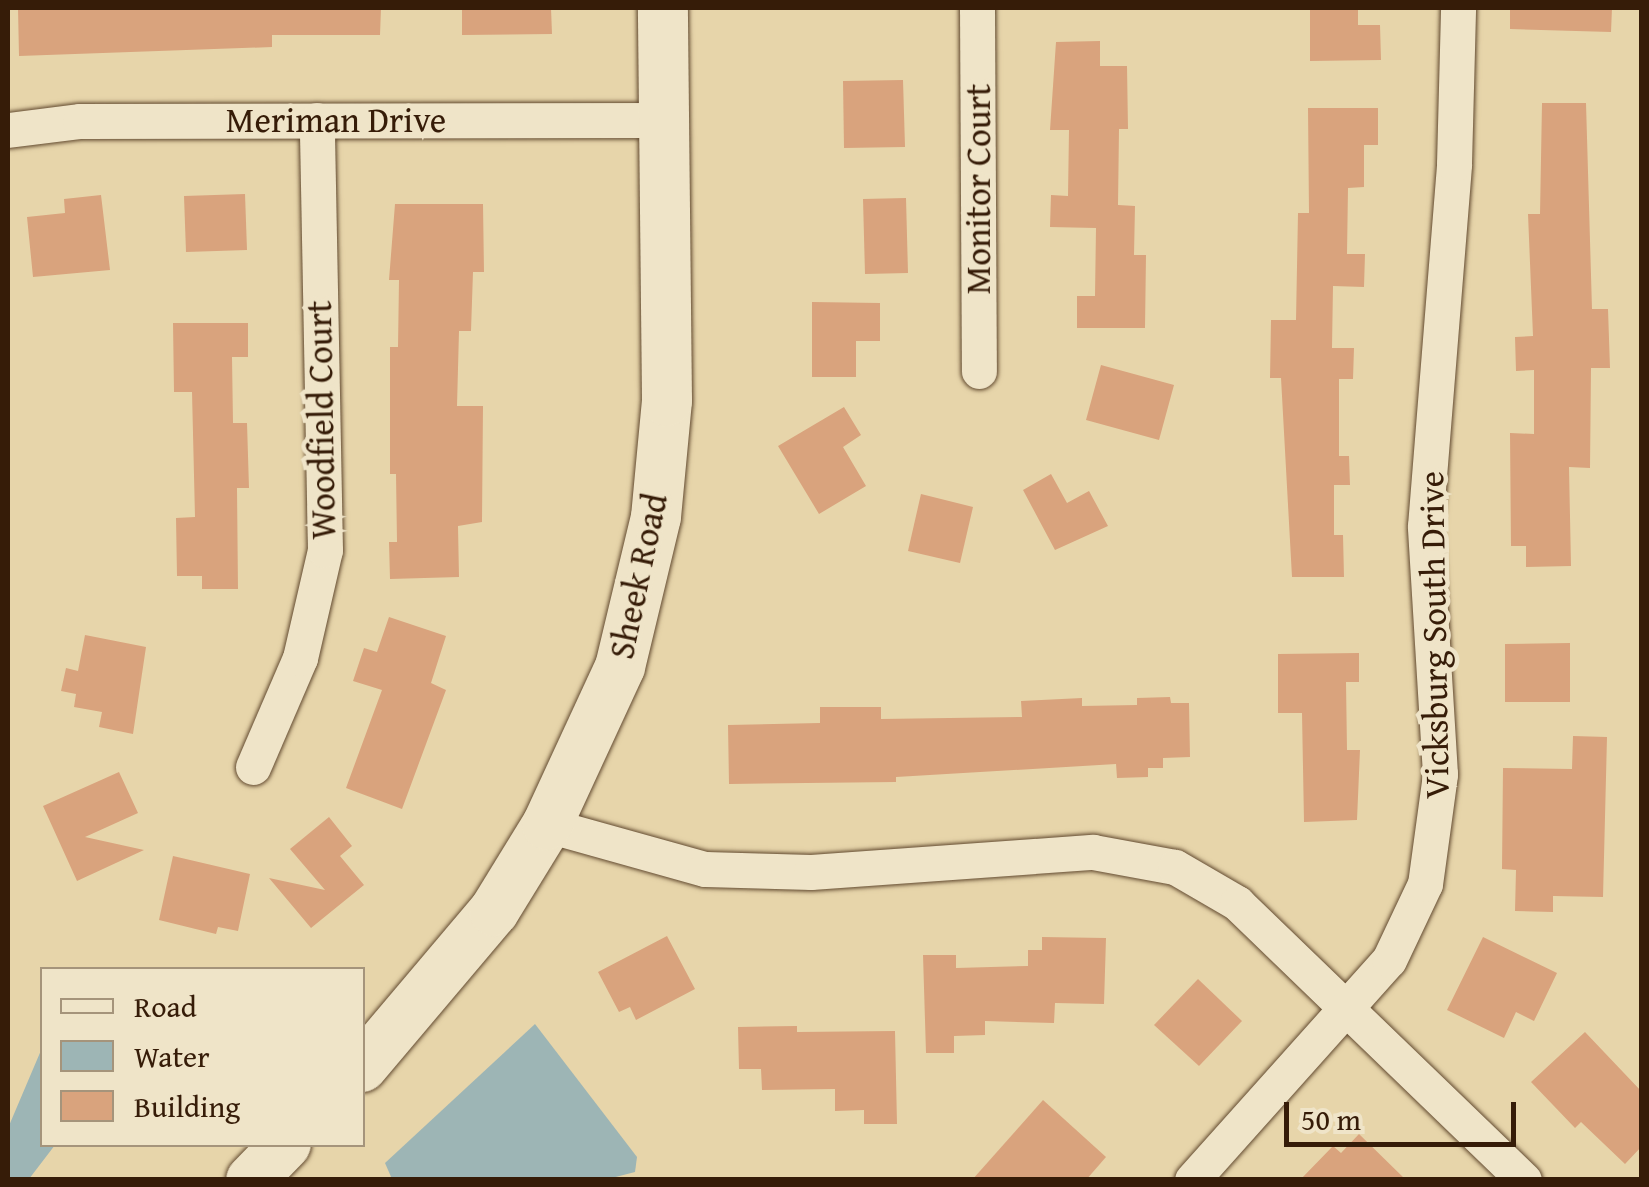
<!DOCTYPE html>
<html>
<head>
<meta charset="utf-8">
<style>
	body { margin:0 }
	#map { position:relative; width:1649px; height:1187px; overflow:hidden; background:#e7d5aa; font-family:"Gentium Book Plus",serif }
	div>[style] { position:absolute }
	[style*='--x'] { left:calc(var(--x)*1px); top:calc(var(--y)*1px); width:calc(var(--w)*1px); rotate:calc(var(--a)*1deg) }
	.water>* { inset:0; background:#9db5b5 }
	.building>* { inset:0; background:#d9a37d }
	.roads { filter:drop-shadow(0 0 2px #624a30) drop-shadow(0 0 2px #624a30) }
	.street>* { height:35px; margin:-17.5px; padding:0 17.5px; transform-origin:17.5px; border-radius:17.5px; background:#efe4c8 }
	.secondary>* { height:50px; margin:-25px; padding:0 25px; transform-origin:25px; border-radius:25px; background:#efe4c8 }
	span { translate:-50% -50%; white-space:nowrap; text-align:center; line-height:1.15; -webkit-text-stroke:9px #efe4c8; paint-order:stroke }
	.street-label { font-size:35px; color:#361c08 }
	.frame { position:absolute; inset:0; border:10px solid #361c08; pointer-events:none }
	.legend { position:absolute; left:40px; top:967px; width:325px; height:180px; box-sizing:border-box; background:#efe4c8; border:2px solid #a5947b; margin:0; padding:12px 18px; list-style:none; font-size:30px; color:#361c08 }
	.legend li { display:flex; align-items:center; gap:20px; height:50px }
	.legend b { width:50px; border:2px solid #a5947b }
	.scale { position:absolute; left:1284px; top:1102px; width:232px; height:45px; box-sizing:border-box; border:5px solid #361c08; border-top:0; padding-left:12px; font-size:30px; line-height:35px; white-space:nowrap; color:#361c08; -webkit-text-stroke:8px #efe4c8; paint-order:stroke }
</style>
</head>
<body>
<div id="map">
	<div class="water">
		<div style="clip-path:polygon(535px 1024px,637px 1157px,635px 1172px,604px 1180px,392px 1179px,385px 1163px)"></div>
		<div style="clip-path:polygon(42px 1048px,42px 1144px,55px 1145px,29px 1179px,8px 1179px,8px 1128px)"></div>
	</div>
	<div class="building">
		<div style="clip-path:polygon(18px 8px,381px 8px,380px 35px,272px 35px,272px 47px,19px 56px)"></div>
		<div style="clip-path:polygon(462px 8px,551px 8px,552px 34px,462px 35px)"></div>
		<div style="clip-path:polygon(1310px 8px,1358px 8px,1358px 25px,1380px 25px,1381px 60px,1310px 61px)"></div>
		<div style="clip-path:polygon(1510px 8px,1612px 8px,1611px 32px,1510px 29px)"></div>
		<div style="clip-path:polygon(1100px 41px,1100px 66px,1127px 66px,1128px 129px,1119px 129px,1118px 205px,1135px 206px,1134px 255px,1146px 255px,1145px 328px,1077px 328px,1077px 296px,1095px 296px,1096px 228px,1050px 227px,1051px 195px,1068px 196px,1069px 130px,1050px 130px,1056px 42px)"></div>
		<div style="clip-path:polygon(903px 80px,905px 147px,844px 148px,843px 81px)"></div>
		<div style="clip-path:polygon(1542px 103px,1586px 103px,1592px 309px,1608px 309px,1610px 368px,1591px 368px,1590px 468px,1569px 467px,1571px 566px,1526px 567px,1526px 546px,1511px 546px,1510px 433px,1534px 434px,1534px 370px,1516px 371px,1515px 337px,1533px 336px,1528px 214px,1540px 214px)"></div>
		<div style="clip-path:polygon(1308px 108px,1378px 108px,1378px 145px,1364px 145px,1364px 187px,1348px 188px,1347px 254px,1365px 254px,1364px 287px,1333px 286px,1332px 348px,1354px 348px,1353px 379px,1339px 379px,1339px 456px,1349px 456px,1350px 485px,1334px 485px,1334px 535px,1343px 535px,1344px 577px,1292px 577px,1281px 378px,1270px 378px,1271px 320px,1296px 320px,1298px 213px,1309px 213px)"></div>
		<div style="clip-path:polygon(245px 194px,247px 250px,186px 252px,184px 196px)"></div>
		<div style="clip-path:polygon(101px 195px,110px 270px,33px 277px,27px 217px,65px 213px,64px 199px)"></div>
		<div style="clip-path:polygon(906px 198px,908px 273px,865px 274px,863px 199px)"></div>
		<div style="clip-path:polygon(395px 204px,483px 204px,484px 272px,473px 272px,471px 331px,459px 331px,457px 406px,483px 406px,482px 522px,458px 526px,459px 577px,390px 579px,389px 542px,397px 542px,396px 474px,390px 474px,390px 347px,398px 347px,399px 280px,389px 280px)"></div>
		<div style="clip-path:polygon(812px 302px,880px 303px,880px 341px,856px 341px,856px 377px,812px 377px)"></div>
		<div style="clip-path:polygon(173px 323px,248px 323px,248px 357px,232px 357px,233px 423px,247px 423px,249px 488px,237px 488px,238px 589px,202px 589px,202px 576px,177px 576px,176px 518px,195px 517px,192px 392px,174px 392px)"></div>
		<div style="clip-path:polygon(1101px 365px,1174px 385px,1159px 440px,1086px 420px)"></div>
		<div style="clip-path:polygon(844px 407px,861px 435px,843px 447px,866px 486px,819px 514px,778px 446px)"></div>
		<div style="clip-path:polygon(1051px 474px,1067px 503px,1089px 491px,1108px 526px,1055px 550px,1023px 490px)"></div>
		<div style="clip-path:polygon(921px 494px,973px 507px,960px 563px,908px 551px)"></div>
		<div style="clip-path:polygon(389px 617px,446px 636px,431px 683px,446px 690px,402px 809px,346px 788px,382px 690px,353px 681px,364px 648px,377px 652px)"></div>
		<div style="clip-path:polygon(85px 635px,146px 647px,133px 734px,99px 727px,102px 712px,74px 707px,76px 694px,61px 691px,66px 668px,78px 671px)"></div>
		<div style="clip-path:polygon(1570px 643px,1570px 702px,1505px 702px,1505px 644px)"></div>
		<div style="clip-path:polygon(1359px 653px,1359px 682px,1346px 682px,1347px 750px,1360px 750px,1357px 820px,1304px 822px,1302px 713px,1278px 713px,1278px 654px)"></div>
		<div style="clip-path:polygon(1170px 697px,1171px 703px,1189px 703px,1190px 757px,1163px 758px,1163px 768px,1148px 768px,1148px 777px,1117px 778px,1116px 764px,896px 777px,896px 782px,729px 784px,728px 725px,820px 723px,820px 707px,881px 707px,881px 719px,1022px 717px,1021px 701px,1082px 698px,1082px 706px,1137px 705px,1137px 698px)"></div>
		<div style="clip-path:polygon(1573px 736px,1607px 737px,1603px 897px,1553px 896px,1553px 912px,1515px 911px,1516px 870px,1502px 869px,1503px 768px,1572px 769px)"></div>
		<div style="clip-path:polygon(119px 772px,138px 813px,85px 837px,144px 850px,77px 881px,43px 806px)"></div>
		<div style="clip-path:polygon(329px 817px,352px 846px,340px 856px,364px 885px,311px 928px,269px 878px,325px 890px,290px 849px)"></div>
		<div style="clip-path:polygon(173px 856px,250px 874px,238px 931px,218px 927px,216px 934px,159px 920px)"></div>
		<div style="clip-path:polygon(667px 936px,695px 989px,636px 1020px,630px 1007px,619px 1012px,598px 972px)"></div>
		<div style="clip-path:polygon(1042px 937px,1106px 938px,1104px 1004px,1055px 1003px,1054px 1023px,985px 1021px,985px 1035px,954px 1036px,954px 1053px,926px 1053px,923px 955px,956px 955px,956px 968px,1028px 966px,1028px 950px,1042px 950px)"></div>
		<div style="clip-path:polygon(1483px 937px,1557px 973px,1534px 1021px,1516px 1012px,1504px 1038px,1447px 1010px)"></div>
		<div style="clip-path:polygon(1198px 979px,1242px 1021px,1199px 1066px,1154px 1025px)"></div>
		<div style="clip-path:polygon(797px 1026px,797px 1032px,895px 1031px,897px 1124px,864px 1124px,864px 1110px,835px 1111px,835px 1089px,762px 1090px,761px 1069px,739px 1069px,738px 1027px)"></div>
		<div style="clip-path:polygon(1585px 1032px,1642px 1092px,1642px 1146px,1625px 1164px,1581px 1122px,1575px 1128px,1531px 1082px)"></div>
		<div style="clip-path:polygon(1043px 1100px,1106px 1157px,1086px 1180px,972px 1180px)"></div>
		<div style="clip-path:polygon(1359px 1134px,1406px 1180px,1300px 1180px,1333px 1146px,1341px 1153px)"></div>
	</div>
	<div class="roads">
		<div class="street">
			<div style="--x:977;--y:8;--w:363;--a:89.7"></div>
			<div style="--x:8;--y:130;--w:73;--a:-7.1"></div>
			<div style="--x:80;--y:121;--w:584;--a:-0.1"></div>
			<div style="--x:253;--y:767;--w:119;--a:-66.7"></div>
			<div style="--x:300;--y:658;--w:111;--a:-77"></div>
			<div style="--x:325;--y:550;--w:430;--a:-91.1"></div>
			<div style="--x:547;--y:825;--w:164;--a:15.6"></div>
			<div style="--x:705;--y:869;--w:106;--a:1.6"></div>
			<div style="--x:811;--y:872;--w:283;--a:-4.1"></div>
			<div style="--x:1093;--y:852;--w:83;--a:10.4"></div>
			<div style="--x:1175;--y:867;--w:72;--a:30.1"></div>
			<div style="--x:1237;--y:903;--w:399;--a:44"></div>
			<div style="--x:1192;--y:1180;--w:295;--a:-48.2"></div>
			<div style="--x:1389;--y:960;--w:84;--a:-64.7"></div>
			<div style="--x:1425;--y:884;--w:111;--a:-82.2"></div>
			<div style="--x:1440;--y:774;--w:248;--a:-93.5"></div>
			<div style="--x:1425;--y:526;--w:363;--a:-85.4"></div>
			<div style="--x:1454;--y:164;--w:156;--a:-88.5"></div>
		</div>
		<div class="secondary">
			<div style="--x:362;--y:1067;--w:204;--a:-49.8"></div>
			<div style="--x:494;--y:911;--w:101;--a:-58.4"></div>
			<div style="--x:547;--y:825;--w:174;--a:-65.2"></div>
			<div style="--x:620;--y:667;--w:154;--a:-76.5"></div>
			<div style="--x:656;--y:517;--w:117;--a:-84.6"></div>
			<div style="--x:667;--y:401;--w:393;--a:-90.6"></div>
			<div style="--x:251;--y:1180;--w:50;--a:-45.8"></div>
		</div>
	</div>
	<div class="street-label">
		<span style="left:336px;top:120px">Meriman Drive</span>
		<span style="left:978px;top:189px;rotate:-90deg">Monitor Court</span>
		<span style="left:321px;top:420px;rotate:-91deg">Woodfield Court</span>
		<span style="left:638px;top:576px;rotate:-78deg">Sheek Road</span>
		<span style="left:1434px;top:635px;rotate:-91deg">Vicksburg South Drive</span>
	</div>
	<div class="frame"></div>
	<ul class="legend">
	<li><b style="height:12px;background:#efe4c8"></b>Road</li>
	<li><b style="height:28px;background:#9db5b5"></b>Water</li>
	<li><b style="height:28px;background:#d9a37d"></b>Building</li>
	</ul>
	<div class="scale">50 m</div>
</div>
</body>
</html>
